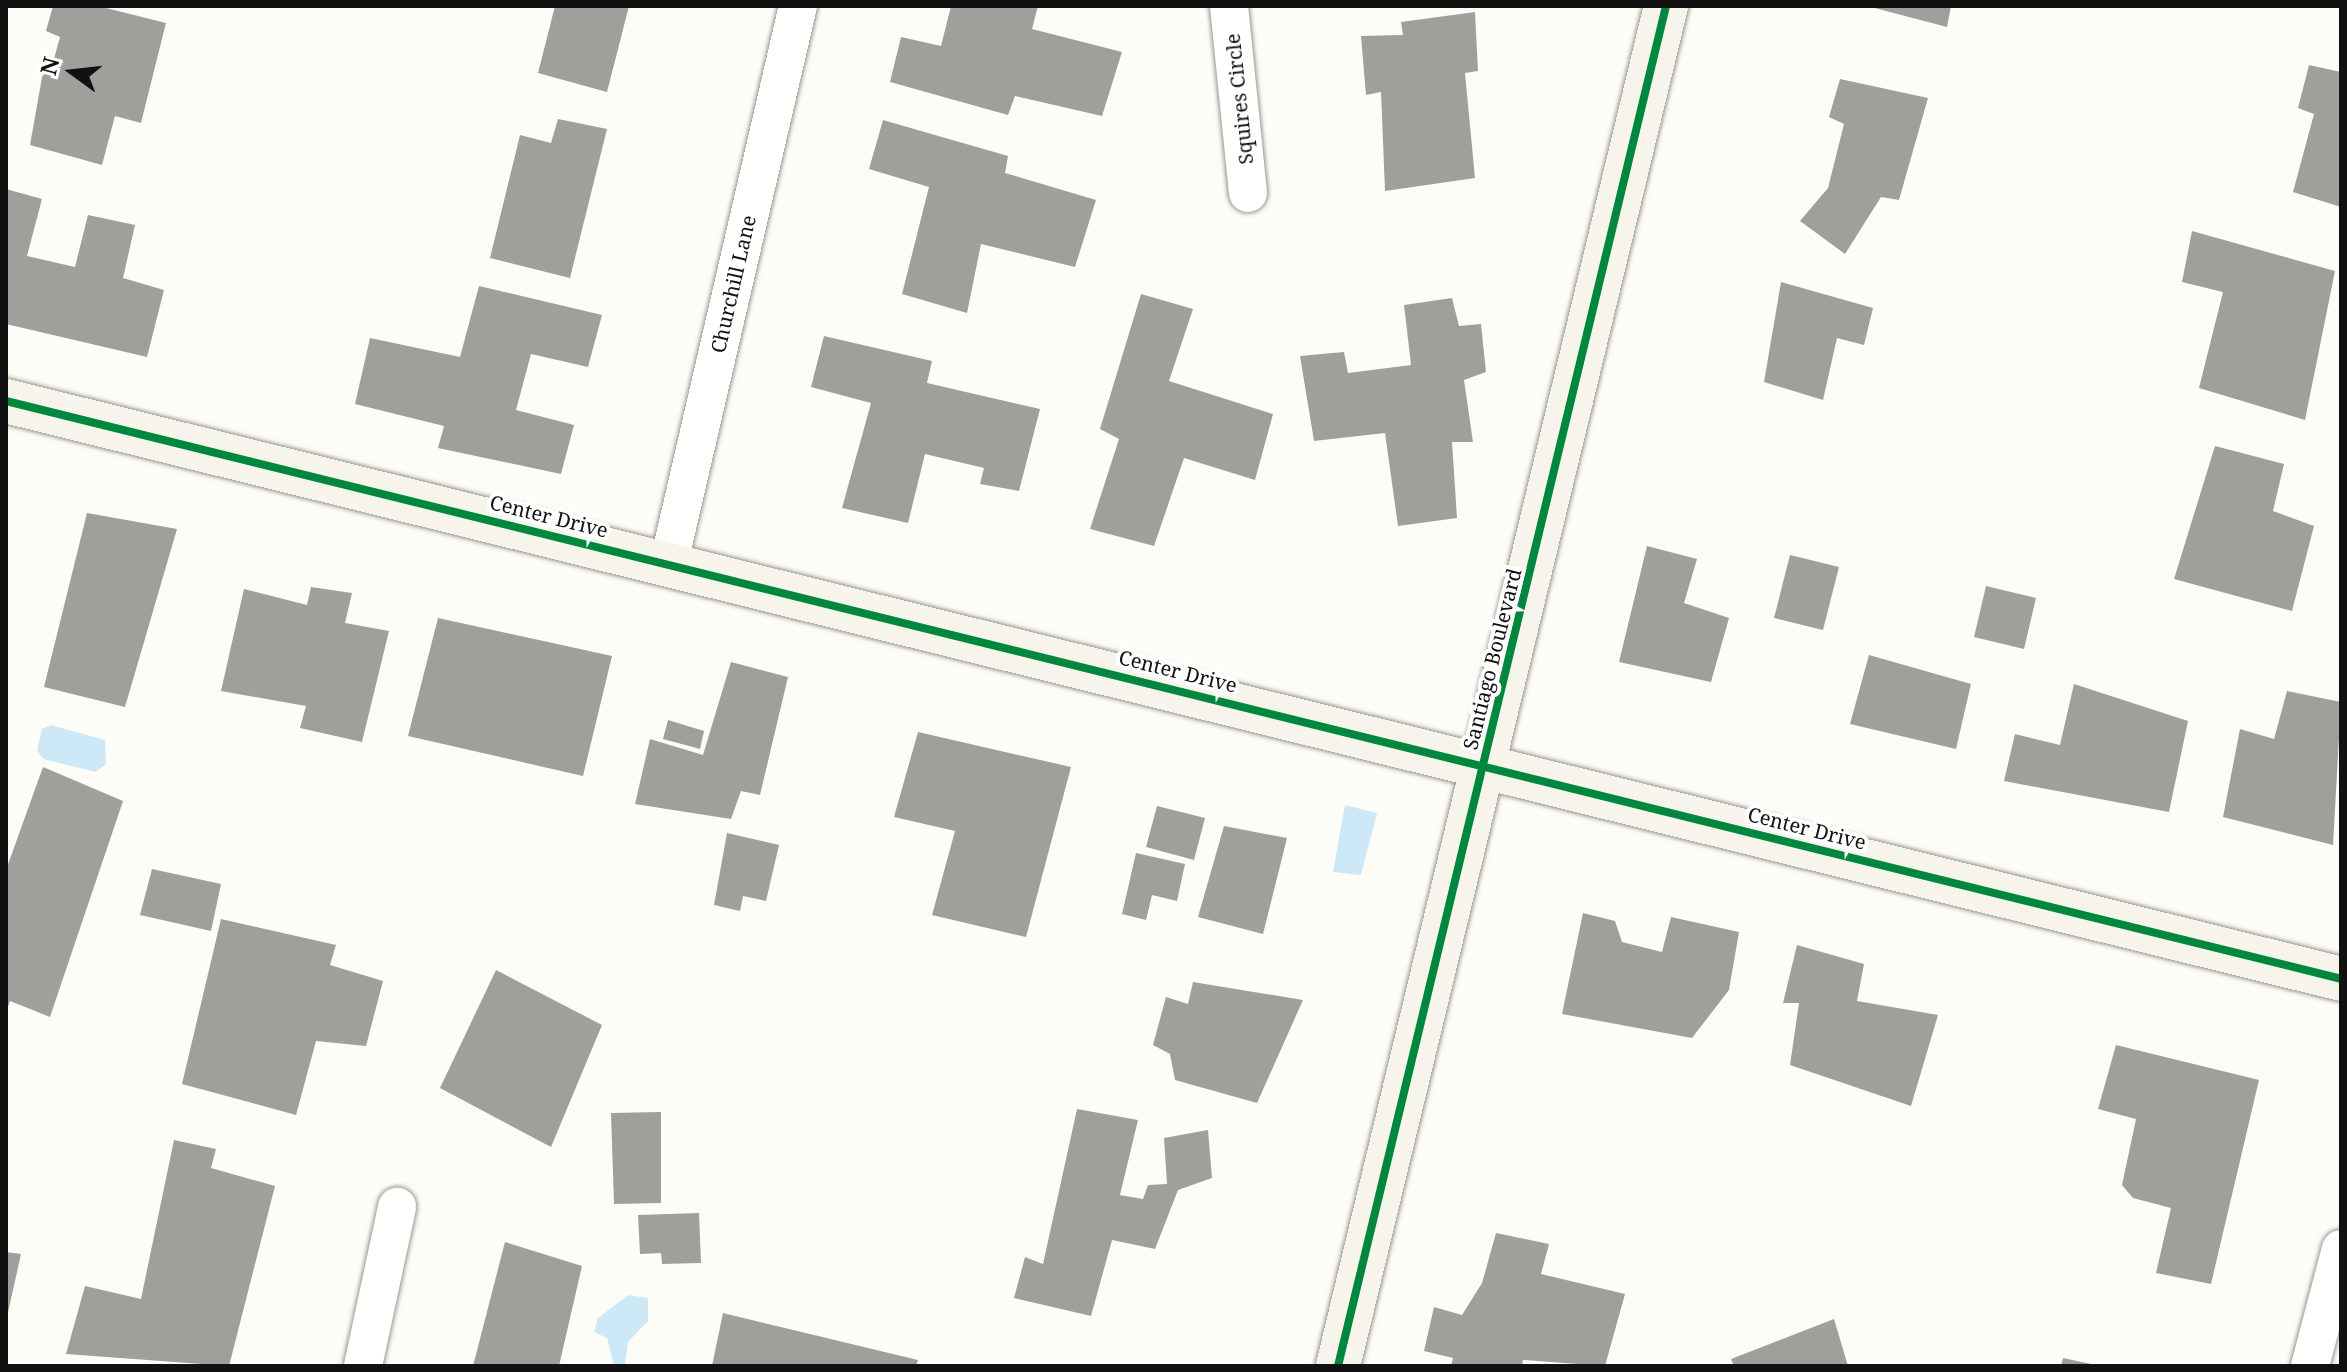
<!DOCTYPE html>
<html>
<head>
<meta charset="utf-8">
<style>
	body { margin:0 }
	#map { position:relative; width:2347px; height:1372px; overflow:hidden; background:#fdfcf7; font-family:"Noto Serif",serif }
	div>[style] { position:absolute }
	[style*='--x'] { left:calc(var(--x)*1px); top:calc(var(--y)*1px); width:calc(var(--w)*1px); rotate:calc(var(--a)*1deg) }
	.water>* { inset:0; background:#cde8f7 }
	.building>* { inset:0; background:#a19f9c }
	.roads { filter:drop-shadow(0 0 2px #979795) drop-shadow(0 0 2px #979795) }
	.street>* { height:38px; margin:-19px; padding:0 19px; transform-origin:19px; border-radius:19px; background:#fffffe }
	.secondary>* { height:44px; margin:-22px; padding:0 22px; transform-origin:22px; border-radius:22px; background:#f6f4eb }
	.cycleway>* { height:8px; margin:-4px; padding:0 4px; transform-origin:4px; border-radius:4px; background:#00873e }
	span { translate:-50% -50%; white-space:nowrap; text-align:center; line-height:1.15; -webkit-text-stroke:8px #fff; paint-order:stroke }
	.street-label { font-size:20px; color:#111 }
	.frame { position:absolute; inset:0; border:8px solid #111; pointer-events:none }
	.north { position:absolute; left:32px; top:32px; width:80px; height:80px; -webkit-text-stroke:6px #fff; paint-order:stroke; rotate:285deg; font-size:22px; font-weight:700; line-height:32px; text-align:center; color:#111 }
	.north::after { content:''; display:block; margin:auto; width:28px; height:36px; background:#111; clip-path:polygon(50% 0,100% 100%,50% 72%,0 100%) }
</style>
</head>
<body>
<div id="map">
	<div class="water">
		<div style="clip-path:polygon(51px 725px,105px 740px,106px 764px,96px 772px,43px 759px,37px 750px,42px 729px)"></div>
		<div style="clip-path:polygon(1345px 805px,1377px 813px,1361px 875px,1333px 872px)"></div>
		<div style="clip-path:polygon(628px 1295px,648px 1298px,648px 1321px,628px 1342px,625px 1364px,614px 1366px,607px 1338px,594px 1332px,598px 1318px)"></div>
	</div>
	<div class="building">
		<div style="clip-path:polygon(53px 6px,98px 6px,166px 23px,141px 123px,115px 116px,102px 165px,30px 145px,44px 66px,52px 66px,60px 37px,46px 31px)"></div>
		<div style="clip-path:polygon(555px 6px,629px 6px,607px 92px,538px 73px)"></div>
		<div style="clip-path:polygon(951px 6px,1038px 6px,1032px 29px,1122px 52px,1102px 116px,1015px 96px,1008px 115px,890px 82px,901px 37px,941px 46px)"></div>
		<div style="clip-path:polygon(1867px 6px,1951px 6px,1947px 27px)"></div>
		<div style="clip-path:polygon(1475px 12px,1478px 71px,1465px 73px,1475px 178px,1385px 191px,1381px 92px,1366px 95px,1361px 36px,1403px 35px,1401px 22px)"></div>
		<div style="clip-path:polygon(2309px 65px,2341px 72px,2341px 207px,2293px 192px,2314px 114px,2298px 108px)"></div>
		<div style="clip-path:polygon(1840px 79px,1928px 98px,1899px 200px,1881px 197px,1845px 254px,1800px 221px,1828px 188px,1844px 124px,1829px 117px)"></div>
		<div style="clip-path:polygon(558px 119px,607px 129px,570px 278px,490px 258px,520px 135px,551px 143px)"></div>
		<div style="clip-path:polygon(883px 120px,1008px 156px,1005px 173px,1096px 200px,1075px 267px,981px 244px,967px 313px,902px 294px,929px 187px,869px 169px)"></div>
		<div style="clip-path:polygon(6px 189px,42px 199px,27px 256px,75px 267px,88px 215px,135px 225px,123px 278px,164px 290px,147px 357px,6px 324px)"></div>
		<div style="clip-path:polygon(2192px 231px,2335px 271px,2305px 420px,2199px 388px,2223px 292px,2182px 282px)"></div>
		<div style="clip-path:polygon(1781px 282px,1873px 308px,1864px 345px,1837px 338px,1823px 400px,1764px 382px)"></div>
		<div style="clip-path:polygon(479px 286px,602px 315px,588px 367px,531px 354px,516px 410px,574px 425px,561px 474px,438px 448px,444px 426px,355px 404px,370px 338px,460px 357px)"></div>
		<div style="clip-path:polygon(1141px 294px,1193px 309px,1169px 381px,1273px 414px,1255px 480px,1184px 458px,1154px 546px,1090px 529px,1119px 439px,1100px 429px)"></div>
		<div style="clip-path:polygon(1452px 298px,1459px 326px,1481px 324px,1486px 372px,1464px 380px,1473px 442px,1452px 442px,1457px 518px,1398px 526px,1385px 433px,1314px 441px,1300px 356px,1344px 352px,1348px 373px,1411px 365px,1404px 305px)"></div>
		<div style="clip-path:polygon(824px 336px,932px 361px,927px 383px,1040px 409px,1019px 491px,980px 484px,984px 468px,925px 454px,908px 523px,842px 508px,871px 403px,811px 387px)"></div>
		<div style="clip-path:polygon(2215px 446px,2284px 464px,2273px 511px,2314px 526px,2292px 611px,2174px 579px)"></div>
		<div style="clip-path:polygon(87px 513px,177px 529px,125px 707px,44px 687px)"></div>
		<div style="clip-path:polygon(1647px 546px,1697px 559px,1684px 603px,1729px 618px,1711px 682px,1619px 662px)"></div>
		<div style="clip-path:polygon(1790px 555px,1839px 567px,1823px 630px,1774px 618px)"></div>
		<div style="clip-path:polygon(1986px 586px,2036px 598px,2024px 649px,1974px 637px)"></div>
		<div style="clip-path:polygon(311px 587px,352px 593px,345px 623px,389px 631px,362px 742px,300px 728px,306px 706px,221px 691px,244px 589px,307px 605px)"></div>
		<div style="clip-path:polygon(438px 618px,612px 656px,583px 776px,408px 736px)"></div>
		<div style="clip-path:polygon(1869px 655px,1971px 684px,1956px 749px,1850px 724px)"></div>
		<div style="clip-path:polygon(731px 662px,788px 677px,760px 795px,741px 791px,731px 819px,635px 804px,650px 739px,703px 755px)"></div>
		<div style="clip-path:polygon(2074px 684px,2188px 721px,2169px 812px,2004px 781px,2015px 734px,2060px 745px)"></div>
		<div style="clip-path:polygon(2287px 691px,2341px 702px,2333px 845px,2223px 817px,2240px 729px,2274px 739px)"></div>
		<div style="clip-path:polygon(668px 720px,704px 731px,700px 749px,663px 739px)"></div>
		<div style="clip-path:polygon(918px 732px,1071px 767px,1026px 937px,932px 915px,955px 831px,894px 817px)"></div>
		<div style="clip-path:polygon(43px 767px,123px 801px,50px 1017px,10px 1001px,6px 1012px,6px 870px)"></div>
		<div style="clip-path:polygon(1157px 806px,1205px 818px,1194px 860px,1146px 847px)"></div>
		<div style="clip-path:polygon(1224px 826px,1287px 838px,1263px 934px,1198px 917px)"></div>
		<div style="clip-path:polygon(727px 833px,779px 845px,766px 901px,743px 896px,740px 911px,714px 905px)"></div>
		<div style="clip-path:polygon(1136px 853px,1185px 864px,1177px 901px,1152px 895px,1146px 920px,1122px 914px)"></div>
		<div style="clip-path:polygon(152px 869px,221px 884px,211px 931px,140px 915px)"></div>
		<div style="clip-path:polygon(1583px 913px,1615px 921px,1622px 942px,1662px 952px,1671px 917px,1739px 932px,1729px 990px,1692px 1038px,1562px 1014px)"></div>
		<div style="clip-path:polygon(221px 919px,336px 945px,330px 965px,383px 981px,366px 1046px,316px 1041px,296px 1115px,182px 1084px)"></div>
		<div style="clip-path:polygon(1797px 945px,1864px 964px,1857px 1001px,1938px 1015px,1911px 1106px,1790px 1065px,1799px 1003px,1783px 1003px)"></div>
		<div style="clip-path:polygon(496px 970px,602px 1025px,551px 1147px,440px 1088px)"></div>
		<div style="clip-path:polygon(1193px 982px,1303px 1000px,1257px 1103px,1175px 1080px,1170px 1054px,1153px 1045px,1166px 997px,1188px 1004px)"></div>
		<div style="clip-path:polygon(2116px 1045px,2259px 1080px,2211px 1284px,2156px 1273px,2171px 1208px,2133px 1198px,2122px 1185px,2136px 1119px,2098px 1109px)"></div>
		<div style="clip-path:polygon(1077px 1109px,1138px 1120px,1120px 1195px,1143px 1199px,1148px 1185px,1167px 1184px,1164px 1138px,1208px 1130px,1212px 1178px,1178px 1190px,1155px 1249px,1112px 1240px,1091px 1316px,1014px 1298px,1025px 1257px,1043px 1264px)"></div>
		<div style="clip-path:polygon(661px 1112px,661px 1203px,614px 1204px,611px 1113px)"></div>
		<div style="clip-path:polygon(174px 1140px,216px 1149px,211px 1168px,275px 1186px,229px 1366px,66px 1354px,85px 1286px,141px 1299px)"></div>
		<div style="clip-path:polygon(699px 1213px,701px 1263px,662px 1264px,661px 1253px,640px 1254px,638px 1215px)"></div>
		<div style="clip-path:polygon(1496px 1233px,1549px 1244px,1541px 1274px,1625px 1294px,1605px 1366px,1523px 1360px,1522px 1366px,1451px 1366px,1453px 1358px,1424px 1351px,1434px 1307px,1462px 1315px,1482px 1283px)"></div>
		<div style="clip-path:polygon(505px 1242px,582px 1266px,559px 1366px,473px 1366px)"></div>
		<div style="clip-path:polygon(6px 1252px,21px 1254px,7px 1317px,6px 1317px)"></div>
		<div style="clip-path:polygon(723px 1313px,918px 1360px,916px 1366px,712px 1366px)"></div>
		<div style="clip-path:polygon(1834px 1319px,1848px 1366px,1734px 1366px,1731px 1359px)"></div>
		<div style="clip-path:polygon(2063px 1358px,2096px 1365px,2096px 1366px,2061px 1366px)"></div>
	</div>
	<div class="roads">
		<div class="street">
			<div style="--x:1229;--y:6;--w:188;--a:84.2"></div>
			<div style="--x:669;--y:562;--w:571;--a:-76.94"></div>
			<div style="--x:363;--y:1366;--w:163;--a:-77.9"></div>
			<div style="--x:2310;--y:1366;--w:121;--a:-75.2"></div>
		</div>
		<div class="secondary">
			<div style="--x:6;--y:401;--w:2405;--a:13.9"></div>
			<div style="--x:1338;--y:1366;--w:1399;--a:-76.44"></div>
		</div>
	</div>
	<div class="cycleway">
		<div style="--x:6;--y:401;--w:2405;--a:13.9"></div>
		<div style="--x:1338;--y:1366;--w:1399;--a:-76.44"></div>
	</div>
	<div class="street-label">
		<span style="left:1239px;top:99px;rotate:-96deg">Squires Circle</span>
		<span style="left:733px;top:284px;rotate:-77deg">Churchill Lane</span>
		<span style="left:549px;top:516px;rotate:14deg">Center Drive</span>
		<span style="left:1492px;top:659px;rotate:-76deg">Santiago Boulevard</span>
		<span style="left:1178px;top:671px;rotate:14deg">Center Drive</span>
		<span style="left:1807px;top:828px;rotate:14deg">Center Drive</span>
	</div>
	<div class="frame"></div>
	<div class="north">N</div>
</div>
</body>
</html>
